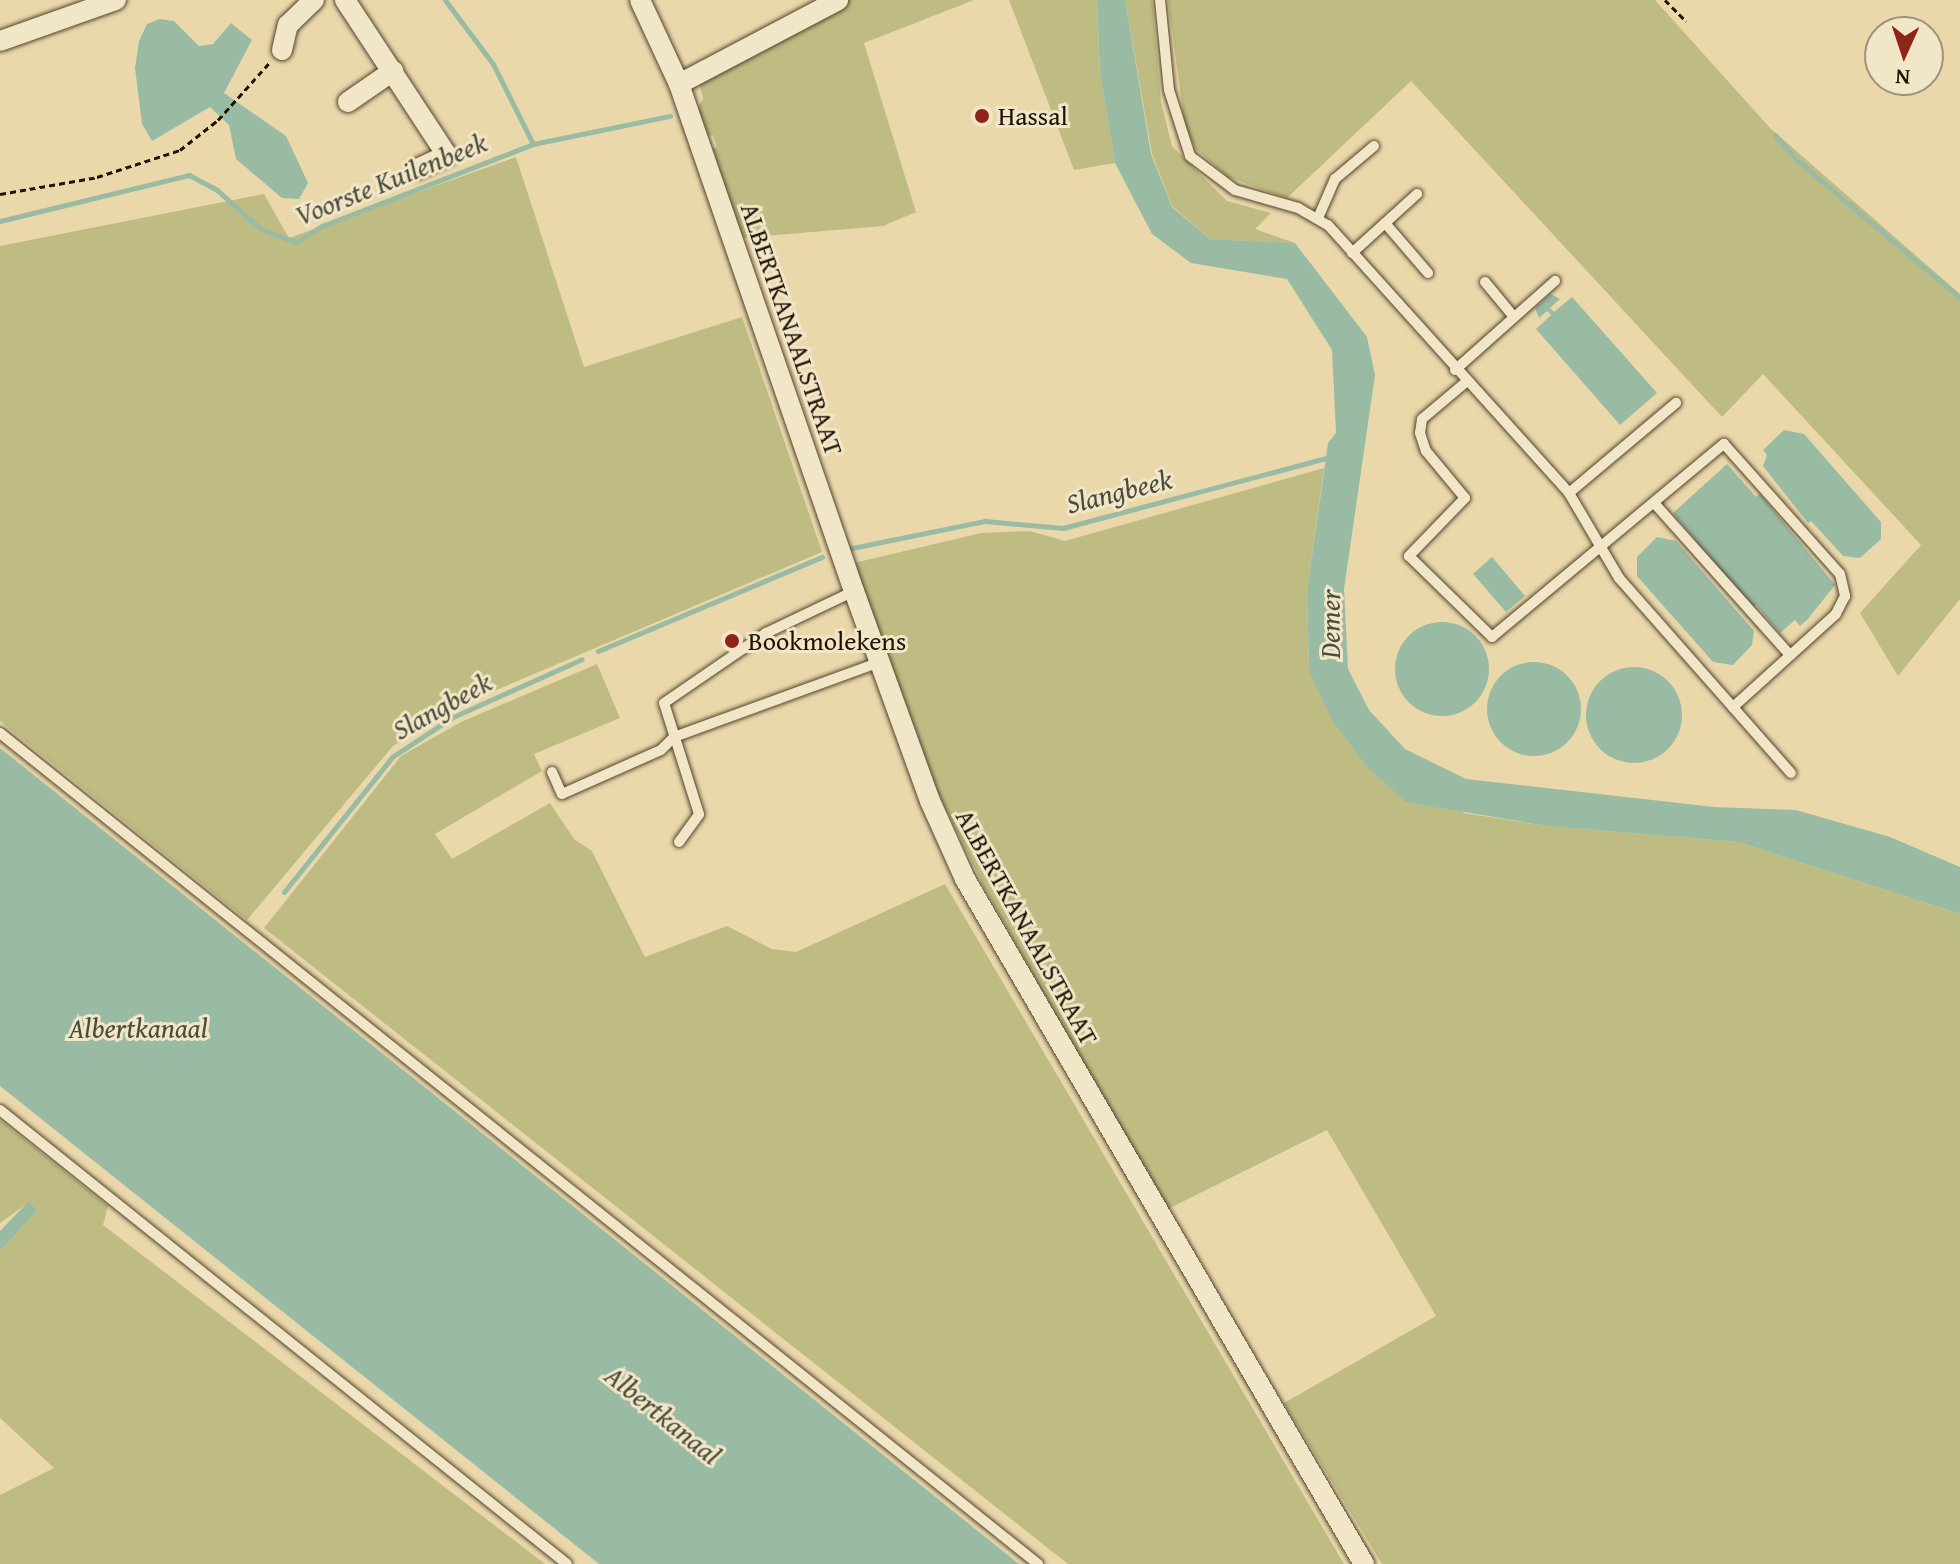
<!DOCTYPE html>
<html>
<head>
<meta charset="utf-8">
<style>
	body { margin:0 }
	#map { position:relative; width:1960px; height:1564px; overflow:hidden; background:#ead8ab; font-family:"Gentium Book Plus",serif }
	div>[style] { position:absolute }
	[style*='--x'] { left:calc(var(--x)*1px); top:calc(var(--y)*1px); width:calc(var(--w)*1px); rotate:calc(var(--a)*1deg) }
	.green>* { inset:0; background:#bfbc83 }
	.water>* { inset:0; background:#99bba4 }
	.round { border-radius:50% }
	.stream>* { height:5px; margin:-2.5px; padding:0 2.5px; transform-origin:2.5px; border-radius:2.5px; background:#99bba4 }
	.path>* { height:3px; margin-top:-1.5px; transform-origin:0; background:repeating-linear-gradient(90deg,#211204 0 6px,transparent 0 10px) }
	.roads { filter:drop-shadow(0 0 2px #53442e) drop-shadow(0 0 2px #53442e) }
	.service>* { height:10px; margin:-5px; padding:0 5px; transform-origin:5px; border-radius:5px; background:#f1e6c8 }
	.minor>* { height:20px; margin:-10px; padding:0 10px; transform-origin:10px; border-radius:10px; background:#f1e6c8 }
	.dots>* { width:22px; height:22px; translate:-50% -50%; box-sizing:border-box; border:4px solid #f1e6c8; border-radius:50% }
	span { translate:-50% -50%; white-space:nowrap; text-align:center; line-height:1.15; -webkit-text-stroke:6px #f1e6c8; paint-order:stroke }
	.poi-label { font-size:26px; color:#211204 }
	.left { translate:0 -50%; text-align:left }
	.street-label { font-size:26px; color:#211204 }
	.water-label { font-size:28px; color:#4b4d3c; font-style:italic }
	.north { position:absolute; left:1864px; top:16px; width:80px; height:80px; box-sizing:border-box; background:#f1e6c8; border:2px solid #9e917a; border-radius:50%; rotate:183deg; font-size:22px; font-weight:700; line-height:32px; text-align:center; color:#211204 }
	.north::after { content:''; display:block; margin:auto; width:28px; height:36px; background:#8f2418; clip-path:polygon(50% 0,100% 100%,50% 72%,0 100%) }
</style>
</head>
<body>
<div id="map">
	<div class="green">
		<div style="clip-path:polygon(847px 0,974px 0,864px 43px,916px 212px,883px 226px,742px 238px,711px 149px,717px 147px,713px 135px,706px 136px,697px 110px,703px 98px,699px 82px)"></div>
		<div style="clip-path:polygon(1009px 0,1097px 0,1100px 74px,1115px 163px,1074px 170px)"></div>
		<div style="clip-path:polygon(1125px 0,1152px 0,1161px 102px,1172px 146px,1227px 201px,1271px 213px,1255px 229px,1295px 243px,1210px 239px,1172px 206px,1152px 154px)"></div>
		<div style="clip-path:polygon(1168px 0,1655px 0,1771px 129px,1960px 294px,1960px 599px,1898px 676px,1860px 613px,1921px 545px,1763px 374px,1722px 417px,1411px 81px,1287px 198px,1228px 177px,1195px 148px,1185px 127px)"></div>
		<div style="clip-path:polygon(516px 157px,584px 367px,742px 317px,822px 552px,456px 707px,393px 746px,247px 920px,0 721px,0 246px,264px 194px,289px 238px)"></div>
		<div style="clip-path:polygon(1324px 468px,1307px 591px,1309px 671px,1464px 813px,1546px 826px,1738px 842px,1960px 914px,1960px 1564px,1382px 1564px,1284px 1403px,1436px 1316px,1327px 1130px,1166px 1210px,984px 887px,922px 760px,854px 563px,981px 533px,1030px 531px,1065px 541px)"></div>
		<div style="clip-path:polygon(597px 664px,620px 718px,534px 754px,542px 771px,435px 834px,452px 859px,550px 803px,574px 839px,592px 851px,645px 957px,727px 926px,772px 949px,796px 952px,945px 884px,1344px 1564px,1068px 1564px,264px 928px,401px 756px,461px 722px)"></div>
		<div style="clip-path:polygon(0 1120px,108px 1206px,103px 1225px,545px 1564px,0 1564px,0 1495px,54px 1468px,0 1418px,0 1251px,38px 1210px,28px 1203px,0 1223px)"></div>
	</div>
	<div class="water">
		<div style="clip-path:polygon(1097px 0,1125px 0,1151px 154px,1172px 207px,1210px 239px,1295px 243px,1367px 337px,1375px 375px,1344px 589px,1348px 669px,1369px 710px,1405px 749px,1466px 779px,1714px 807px,1796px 810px,1890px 837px,1960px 867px,1960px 914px,1738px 842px,1546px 826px,1406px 802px,1368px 768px,1332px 720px,1309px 671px,1307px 591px,1328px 443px,1336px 433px,1332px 350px,1287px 279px,1191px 263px,1152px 234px,1115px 163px,1100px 74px)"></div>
		<div style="clip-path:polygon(160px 19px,174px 21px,199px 46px,213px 44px,231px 23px,252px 40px,224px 93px,286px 136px,308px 183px,299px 199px,282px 198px,236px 159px,229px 125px,210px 107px,152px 141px,142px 124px,135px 68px,139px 41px,147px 24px)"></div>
		<div style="clip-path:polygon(1551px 294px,1560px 299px,1550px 308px,1554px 312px,1572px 297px,1657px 393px,1620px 425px,1536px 329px,1551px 315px,1547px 311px,1539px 318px,1535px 308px)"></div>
		<div style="clip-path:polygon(1784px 430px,1804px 434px,1881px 522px,1881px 539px,1860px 558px,1843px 556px,1811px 521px,1808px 523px,1763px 466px,1767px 455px,1763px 450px)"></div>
		<div style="clip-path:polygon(1727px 464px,1756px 497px,1760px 494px,1835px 585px,1807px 620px,1800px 626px,1795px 620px,1780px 633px,1756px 605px,1752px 608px,1673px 513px)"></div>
		<div style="clip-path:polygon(1657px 537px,1676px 541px,1754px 631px,1752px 645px,1733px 665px,1713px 662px,1637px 576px,1637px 557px)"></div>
		<div style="clip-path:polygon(1492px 557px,1525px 596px,1506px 612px,1473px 574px)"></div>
		<div class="round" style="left:1395px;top:622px;width:94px;height:94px"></div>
		<div class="round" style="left:1487px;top:662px;width:94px;height:94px"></div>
		<div class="round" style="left:1586px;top:667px;width:96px;height:96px"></div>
		<div style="clip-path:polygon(0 748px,467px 1121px,1019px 1564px,599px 1564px,0 1086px)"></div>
		<div style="clip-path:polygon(28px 1202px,38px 1210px,0 1251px,0 1231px)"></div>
	</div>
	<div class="stream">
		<div style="--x:445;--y:0;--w:80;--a:53.1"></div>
		<div style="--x:493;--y:64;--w:89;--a:63.4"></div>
		<div style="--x:1775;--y:135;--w:35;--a:49"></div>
		<div style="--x:1798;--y:161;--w:212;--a:40.2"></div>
		<div style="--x:0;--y:221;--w:195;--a:-13.7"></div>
		<div style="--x:189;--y:175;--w:32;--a:28"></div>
		<div style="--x:217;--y:190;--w:60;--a:41.6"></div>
		<div style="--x:262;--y:230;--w:37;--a:19"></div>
		<div style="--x:297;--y:242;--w:30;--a:-33"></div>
		<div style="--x:322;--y:226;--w:226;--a:-21.2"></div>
		<div style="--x:533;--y:144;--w:140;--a:-11.6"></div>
		<div style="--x:852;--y:548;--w:136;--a:-11.5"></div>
		<div style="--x:985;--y:521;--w:78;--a:5.1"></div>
		<div style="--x:1063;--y:528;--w:276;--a:-14.9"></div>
		<div style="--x:598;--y:651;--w:243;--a:-22.8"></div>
		<div style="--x:284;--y:892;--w:173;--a:-51.3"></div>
		<div style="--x:392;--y:757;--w:73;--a:-33.3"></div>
		<div style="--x:453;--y:717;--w:141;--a:-24.2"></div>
	</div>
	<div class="path">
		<div style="--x:1665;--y:0;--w:30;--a:45"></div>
		<div style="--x:0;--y:194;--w:98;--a:-9.9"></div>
		<div style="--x:97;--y:177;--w:87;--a:-18"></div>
		<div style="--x:180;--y:150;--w:48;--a:-38.3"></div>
		<div style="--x:218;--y:120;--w:78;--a:-48.1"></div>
	</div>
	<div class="roads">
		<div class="service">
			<div style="--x:1160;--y:0;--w:90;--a:84.3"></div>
			<div style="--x:1169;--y:90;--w:69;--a:72.3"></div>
			<div style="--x:1190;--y:156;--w:56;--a:37.1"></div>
			<div style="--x:1235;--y:190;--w:66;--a:15.9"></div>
			<div style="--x:1298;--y:208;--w:34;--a:30"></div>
			<div style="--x:1328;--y:225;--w:360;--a:48"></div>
			<div style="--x:1569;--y:493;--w:99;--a:59.5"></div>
			<div style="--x:1619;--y:578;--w:260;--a:48.6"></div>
			<div style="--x:1318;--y:218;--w:43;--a:-66.4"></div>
			<div style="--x:1335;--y:179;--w:51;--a:-40.2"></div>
			<div style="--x:1385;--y:223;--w:66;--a:49.3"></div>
			<div style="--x:1352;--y:253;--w:88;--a:-42.2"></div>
			<div style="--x:1485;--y:282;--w:45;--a:50.4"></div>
			<div style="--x:1455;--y:370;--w:134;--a:-41.7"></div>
			<div style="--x:1466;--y:382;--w:57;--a:139.9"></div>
			<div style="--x:1422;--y:419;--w:14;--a:98"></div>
			<div style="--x:1420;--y:433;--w:19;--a:72"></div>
			<div style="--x:1426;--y:451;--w:61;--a:50.3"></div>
			<div style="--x:1465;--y:498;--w:81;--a:134"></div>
			<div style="--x:1409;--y:556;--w:116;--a:44.3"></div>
			<div style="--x:1492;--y:637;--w:302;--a:-39.8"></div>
			<div style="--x:1724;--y:444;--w:174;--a:48.3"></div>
			<div style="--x:1840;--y:574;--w:23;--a:77"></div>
			<div style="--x:1845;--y:596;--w:20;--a:117"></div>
			<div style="--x:1836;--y:614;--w:139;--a:137.9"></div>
			<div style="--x:1569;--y:493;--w:140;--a:-40.1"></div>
			<div style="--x:1655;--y:504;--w:203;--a:48.2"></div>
			<div style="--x:0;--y:733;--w:1330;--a:38.68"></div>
			<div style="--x:552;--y:772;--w:24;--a:66"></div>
			<div style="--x:562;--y:794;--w:108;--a:-24"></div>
			<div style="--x:661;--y:750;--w:18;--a:-45"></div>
			<div style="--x:674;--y:737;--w:219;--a:-20"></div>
			<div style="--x:679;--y:842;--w:34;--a:-54"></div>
			<div style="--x:699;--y:814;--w:116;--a:-107.5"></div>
			<div style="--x:664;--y:703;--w:124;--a:-34.5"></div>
			<div style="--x:766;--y:633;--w:98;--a:-25.5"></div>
			<div style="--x:0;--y:1110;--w:726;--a:38.68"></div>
		</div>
		<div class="minor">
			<div style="--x:345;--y:0;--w:186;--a:56.7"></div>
			<div style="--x:447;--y:155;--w:33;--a:155"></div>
			<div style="--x:640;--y:0;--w:93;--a:65.1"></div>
			<div style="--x:679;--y:84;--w:536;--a:70.96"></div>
			<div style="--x:854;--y:591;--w:223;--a:70.1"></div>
			<div style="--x:930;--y:801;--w:85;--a:65.8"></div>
			<div style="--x:965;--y:879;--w:793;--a:59.78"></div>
			<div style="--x:0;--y:41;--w:123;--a:-19.5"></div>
			<div style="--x:282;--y:50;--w:26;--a:-77"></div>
			<div style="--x:288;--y:25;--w:36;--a:-44"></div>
			<div style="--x:679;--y:84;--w:180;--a:-27.8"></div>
			<div style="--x:348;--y:102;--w:55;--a:-34.6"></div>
		</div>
	</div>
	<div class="dots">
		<div style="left:982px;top:116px;background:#8f2418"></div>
		<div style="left:732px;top:641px;background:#8f2418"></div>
	</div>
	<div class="poi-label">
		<span class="left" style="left:998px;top:116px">Hassal</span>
		<span class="left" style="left:748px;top:641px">Bookmolekens</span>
	</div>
	<div class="street-label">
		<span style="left:792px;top:329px;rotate:71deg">ALBERTKANAALSTRAAT</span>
		<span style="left:1027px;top:927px;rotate:61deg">ALBERTKANAALSTRAAT</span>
	</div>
	<div class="water-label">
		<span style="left:391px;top:179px;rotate:-22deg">Voorste Kuilenbeek</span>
		<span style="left:1119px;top:491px;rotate:-14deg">Slangbeek</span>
		<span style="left:1330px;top:624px;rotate:-90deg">Demer</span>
		<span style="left:442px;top:706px;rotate:-29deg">Slangbeek</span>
		<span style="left:138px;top:1028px">Albertkanaal</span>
		<span style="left:663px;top:1415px;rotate:39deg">Albertkanaal</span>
	</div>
	<div class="north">N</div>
</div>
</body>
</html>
